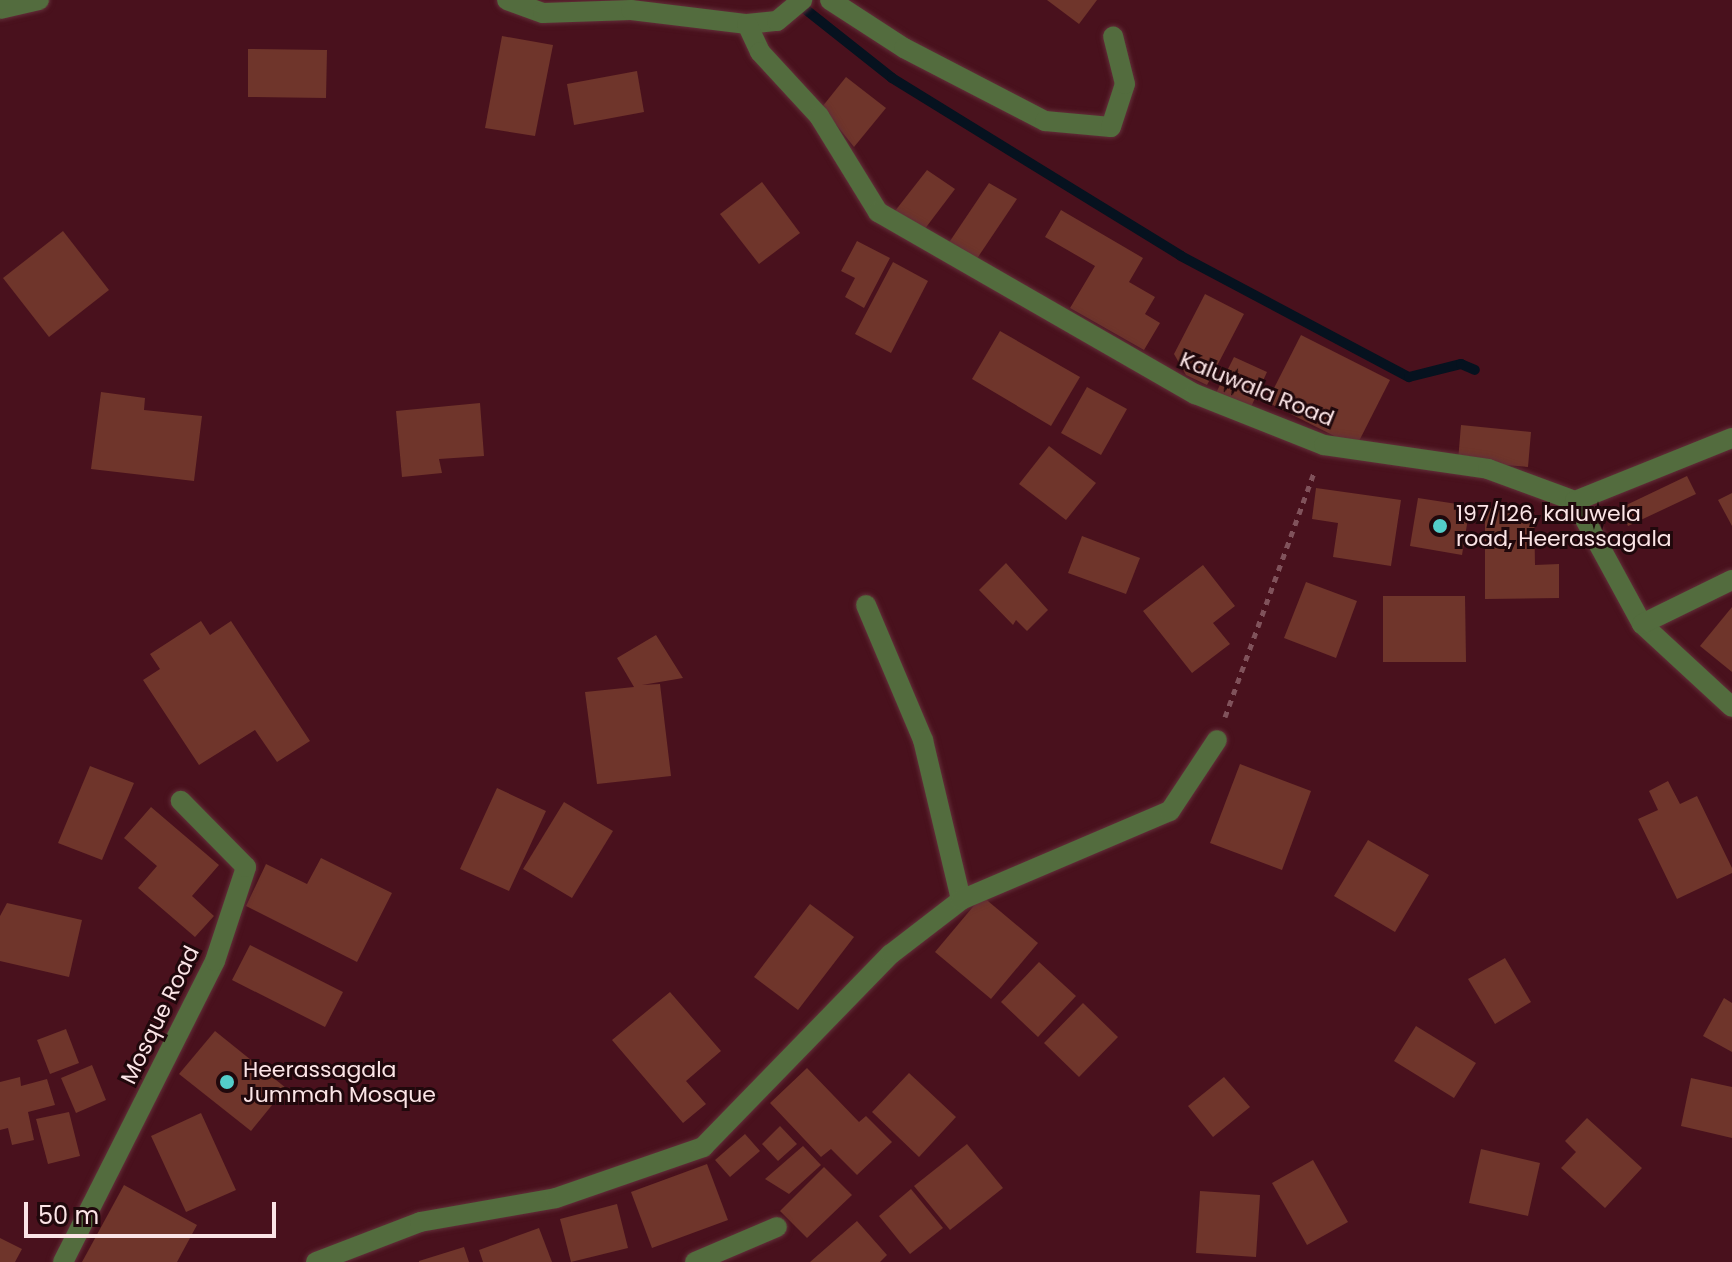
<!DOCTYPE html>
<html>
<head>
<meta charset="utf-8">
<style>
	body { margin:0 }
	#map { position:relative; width:1732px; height:1262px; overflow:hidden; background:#49111d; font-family:Poppins,sans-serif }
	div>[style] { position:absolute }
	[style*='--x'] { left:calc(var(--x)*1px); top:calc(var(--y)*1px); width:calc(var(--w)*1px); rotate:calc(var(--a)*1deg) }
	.stream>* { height:10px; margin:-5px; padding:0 5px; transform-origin:5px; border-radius:5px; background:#06121f }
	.building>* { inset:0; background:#6f352b }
	.path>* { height:5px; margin-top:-2.5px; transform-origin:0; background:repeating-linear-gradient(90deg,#80525b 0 6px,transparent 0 12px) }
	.roads { filter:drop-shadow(0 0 2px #622f39) drop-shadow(0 0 2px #622f39) }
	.minor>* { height:20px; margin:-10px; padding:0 10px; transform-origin:10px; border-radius:10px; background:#536c3e }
	.dots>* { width:22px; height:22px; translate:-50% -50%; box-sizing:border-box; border:4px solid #20080c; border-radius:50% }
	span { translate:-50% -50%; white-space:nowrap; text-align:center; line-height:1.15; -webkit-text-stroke:6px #20080c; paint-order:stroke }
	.street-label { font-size:22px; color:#fbe4e6 }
	.poi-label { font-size:22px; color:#fbe4e6 }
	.left { translate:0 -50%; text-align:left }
	.scale { position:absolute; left:24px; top:1202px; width:252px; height:36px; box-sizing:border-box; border:4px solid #fbe4e6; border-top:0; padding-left:10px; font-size:24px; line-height:28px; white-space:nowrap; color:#fbe4e6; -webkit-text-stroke:6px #20080c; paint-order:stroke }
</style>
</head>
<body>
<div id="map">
	<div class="stream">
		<div style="--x:795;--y:1;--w:124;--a:38.4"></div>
		<div style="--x:892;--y:78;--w:339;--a:31.6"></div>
		<div style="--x:1181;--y:256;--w:258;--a:28"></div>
		<div style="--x:1409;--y:377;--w:54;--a:-14"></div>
		<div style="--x:1461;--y:364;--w:15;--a:23"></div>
	</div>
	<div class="building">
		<div style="clip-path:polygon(1047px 0,1097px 0,1079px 24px)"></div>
		<div style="clip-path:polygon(502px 36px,553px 45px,535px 136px,485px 128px)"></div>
		<div style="clip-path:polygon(248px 49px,327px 50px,326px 98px,248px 97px)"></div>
		<div style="clip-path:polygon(637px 71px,644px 112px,574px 125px,567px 84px)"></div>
		<div style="clip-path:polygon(846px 77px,886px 108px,854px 147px,822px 107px)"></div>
		<div style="clip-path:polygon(927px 170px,955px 189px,924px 230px,895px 211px)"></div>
		<div style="clip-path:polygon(762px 182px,800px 233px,759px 264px,720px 214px)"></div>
		<div style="clip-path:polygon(989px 183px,1017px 199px,976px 260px,948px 244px)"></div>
		<div style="clip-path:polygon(1061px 210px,1143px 258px,1129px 282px,1155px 297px,1145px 314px,1160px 323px,1144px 350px,1070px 308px,1095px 266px,1045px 237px)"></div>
		<div style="clip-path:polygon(63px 231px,109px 290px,49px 337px,3px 278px)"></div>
		<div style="clip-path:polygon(857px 241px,890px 258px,864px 308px,845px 297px,855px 278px,841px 271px)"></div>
		<div style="clip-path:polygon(893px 262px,928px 281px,891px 353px,855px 334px)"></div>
		<div style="clip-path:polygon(1205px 294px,1244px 314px,1207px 385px,1186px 375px,1174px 354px)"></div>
		<div style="clip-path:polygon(1000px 331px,1080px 377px,1051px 426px,972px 379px)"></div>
		<div style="clip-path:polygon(1301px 335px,1390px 380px,1356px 447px,1267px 402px)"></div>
		<div style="clip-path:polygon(1234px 357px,1267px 372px,1250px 409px,1216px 393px)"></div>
		<div style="clip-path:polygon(1087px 387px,1127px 409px,1101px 455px,1061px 433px)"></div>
		<div style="clip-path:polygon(101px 392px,145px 398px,144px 410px,202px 416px,194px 481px,91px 469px)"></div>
		<div style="clip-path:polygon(480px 403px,484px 456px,439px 459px,442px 473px,402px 477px,396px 411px)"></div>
		<div style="clip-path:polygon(1461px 425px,1531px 432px,1528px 467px,1458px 461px)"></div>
		<div style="clip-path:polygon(1049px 446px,1096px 483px,1066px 520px,1019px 484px)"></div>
		<div style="clip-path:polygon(1687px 476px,1696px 494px,1628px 526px,1620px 508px)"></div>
		<div style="clip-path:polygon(1316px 488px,1401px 500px,1391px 566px,1333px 557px,1338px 523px,1312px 519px)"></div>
		<div style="clip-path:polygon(1732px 493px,1732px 526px,1718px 500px)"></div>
		<div style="clip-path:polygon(1418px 498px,1470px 506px,1462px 555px,1410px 546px)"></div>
		<div style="clip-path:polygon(1485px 508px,1534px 508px,1535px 565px,1559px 564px,1559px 598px,1485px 599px)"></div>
		<div style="clip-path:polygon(1082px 536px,1140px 558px,1126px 594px,1068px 573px)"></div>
		<div style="clip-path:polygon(1006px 563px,1048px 610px,1027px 631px,1016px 620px,1013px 625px,979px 590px)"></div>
		<div style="clip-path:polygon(1203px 565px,1235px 606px,1213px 623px,1230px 644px,1192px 673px,1143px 611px)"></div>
		<div style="clip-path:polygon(1306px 582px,1357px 601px,1336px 658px,1284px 638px)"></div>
		<div style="clip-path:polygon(1383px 596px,1465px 596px,1466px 662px,1383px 662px)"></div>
		<div style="clip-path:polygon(1732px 607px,1732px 672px,1700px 646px)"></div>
		<div style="clip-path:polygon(201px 621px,210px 635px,231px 621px,310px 741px,277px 762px,255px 730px,199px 765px,143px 680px,160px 669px,150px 654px)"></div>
		<div style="clip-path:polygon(656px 635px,683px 678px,642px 685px,660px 684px,671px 776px,597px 784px,585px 692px,634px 687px,617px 658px)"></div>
		<div style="clip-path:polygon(1240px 764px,1311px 791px,1282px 870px,1210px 843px)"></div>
		<div style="clip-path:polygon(90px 766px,134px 783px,102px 860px,58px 843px)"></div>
		<div style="clip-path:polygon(1668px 781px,1680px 804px,1697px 796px,1732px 868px,1732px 873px,1677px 899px,1638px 819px,1658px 810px,1649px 791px)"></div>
		<div style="clip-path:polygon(497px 788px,546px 811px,509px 891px,460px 869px)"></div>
		<div style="clip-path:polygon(564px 802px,613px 831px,572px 898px,523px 869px)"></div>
		<div style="clip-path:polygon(151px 807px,219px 865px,192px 896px,214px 916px,195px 937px,138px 888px,157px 866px,124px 838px)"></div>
		<div style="clip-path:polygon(1368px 840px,1429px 875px,1395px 932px,1334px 896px)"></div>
		<div style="clip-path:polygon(321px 858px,392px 893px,357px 962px,246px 906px,266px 864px,307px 884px)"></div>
		<div style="clip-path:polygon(982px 896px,1038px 943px,991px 999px,935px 952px)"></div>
		<div style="clip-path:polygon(7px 903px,82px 920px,69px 977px,0 961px,0 916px)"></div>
		<div style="clip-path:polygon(810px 904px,854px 937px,798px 1010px,754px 977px)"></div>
		<div style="clip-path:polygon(250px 945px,343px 992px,325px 1027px,232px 980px)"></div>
		<div style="clip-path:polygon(1505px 958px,1531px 1002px,1495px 1024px,1468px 979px)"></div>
		<div style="clip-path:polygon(1039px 962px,1076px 996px,1038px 1037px,1001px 1002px)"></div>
		<div style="clip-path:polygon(670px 992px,721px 1051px,686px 1081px,706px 1104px,683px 1123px,612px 1040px)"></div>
		<div style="clip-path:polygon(1724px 998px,1732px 1003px,1732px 1052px,1703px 1036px)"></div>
		<div style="clip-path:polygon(1083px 1003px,1118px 1037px,1079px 1077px,1044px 1043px)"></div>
		<div style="clip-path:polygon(1416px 1026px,1476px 1063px,1454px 1098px,1394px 1061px)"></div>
		<div style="clip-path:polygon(66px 1029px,79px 1063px,50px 1074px,37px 1040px)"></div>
		<div style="clip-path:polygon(215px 1031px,286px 1088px,251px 1131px,179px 1074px)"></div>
		<div style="clip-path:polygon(92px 1065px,106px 1100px,76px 1113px,61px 1078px)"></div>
		<div style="clip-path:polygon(807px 1068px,859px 1122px,866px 1116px,892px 1142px,857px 1175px,831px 1149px,821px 1157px,770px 1103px)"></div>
		<div style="clip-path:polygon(909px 1073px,956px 1117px,919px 1157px,872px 1112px)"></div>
		<div style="clip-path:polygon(20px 1077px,21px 1086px,47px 1079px,55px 1105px,28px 1112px,34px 1140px,12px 1145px,8px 1128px,0 1130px,0 1082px)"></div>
		<div style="clip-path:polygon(1224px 1077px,1250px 1107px,1213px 1137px,1188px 1106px)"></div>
		<div style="clip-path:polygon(1691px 1078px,1732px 1087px,1732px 1138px,1681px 1126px)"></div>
		<div style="clip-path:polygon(69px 1112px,80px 1156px,48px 1164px,36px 1119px)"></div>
		<div style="clip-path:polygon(201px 1113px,236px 1190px,186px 1212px,151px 1136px)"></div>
		<div style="clip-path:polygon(1587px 1118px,1642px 1168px,1605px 1208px,1561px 1168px,1576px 1152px,1565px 1141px)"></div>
		<div style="clip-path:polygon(780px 1126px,797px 1144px,778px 1161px,762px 1144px)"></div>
		<div style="clip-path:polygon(745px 1134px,760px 1151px,730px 1177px,715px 1160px)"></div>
		<div style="clip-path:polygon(967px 1144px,1003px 1188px,950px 1230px,914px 1186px)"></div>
		<div style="clip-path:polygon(803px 1146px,821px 1165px,789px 1194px,765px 1179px)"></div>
		<div style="clip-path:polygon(1481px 1149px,1540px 1163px,1528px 1216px,1469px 1203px)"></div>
		<div style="clip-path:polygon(1313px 1160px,1348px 1222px,1307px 1245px,1272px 1183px)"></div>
		<div style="clip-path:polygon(707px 1164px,728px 1220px,652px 1248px,631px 1192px)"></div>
		<div style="clip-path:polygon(824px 1167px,852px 1195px,807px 1238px,780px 1211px)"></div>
		<div style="clip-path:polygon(124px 1185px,197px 1225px,177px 1262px,82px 1262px)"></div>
		<div style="clip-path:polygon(911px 1189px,943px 1228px,910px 1254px,879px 1216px)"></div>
		<div style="clip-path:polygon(1200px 1191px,1260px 1195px,1256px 1257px,1196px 1253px)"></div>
		<div style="clip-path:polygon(617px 1204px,628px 1248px,571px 1262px,560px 1219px)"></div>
		<div style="clip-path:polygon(857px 1221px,887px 1255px,880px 1262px,810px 1262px)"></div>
		<div style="clip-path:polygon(539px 1228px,552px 1262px,483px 1262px,479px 1250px)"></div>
		<div style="clip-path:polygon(0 1238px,22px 1249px,15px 1262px,0 1262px)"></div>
		<div style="clip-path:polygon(464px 1247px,469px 1262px,419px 1262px,419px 1261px)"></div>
	</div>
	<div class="path">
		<div style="--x:1225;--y:717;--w:263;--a:-70"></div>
	</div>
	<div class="roads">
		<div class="minor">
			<div style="--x:507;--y:0;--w:38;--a:20"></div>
			<div style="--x:543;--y:13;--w:88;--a:-2"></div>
			<div style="--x:631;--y:10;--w:117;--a:6.9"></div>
			<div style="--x:747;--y:24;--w:30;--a:-6"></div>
			<div style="--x:777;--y:21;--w:33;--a:-40"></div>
			<div style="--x:830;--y:0;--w:88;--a:33"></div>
			<div style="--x:904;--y:48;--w:159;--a:27.4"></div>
			<div style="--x:1045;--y:121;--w:66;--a:5.2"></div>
			<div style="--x:1111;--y:127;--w:45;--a:-72"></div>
			<div style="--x:1125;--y:84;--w:49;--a:-104"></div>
			<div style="--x:0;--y:9;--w:40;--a:-13"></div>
			<div style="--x:747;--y:24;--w:31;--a:65"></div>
			<div style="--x:760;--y:52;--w:87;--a:47.3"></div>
			<div style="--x:819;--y:116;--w:113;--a:58.4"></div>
			<div style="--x:878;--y:212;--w:366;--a:29.9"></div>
			<div style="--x:1195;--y:394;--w:139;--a:21.6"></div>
			<div style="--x:1324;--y:445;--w:166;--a:8.3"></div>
			<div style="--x:1488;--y:469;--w:93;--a:20.2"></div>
			<div style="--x:1575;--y:501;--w:140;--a:61.4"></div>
			<div style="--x:1642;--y:624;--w:122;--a:42.7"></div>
			<div style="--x:1575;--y:501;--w:169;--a:-21.9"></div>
			<div style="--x:866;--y:605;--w:147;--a:67.1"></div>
			<div style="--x:923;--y:740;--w:164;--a:76.6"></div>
			<div style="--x:1642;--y:624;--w:100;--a:-26.1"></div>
			<div style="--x:63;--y:1262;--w:337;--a:-63.2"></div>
			<div style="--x:215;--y:961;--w:99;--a:-71.7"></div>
			<div style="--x:246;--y:867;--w:93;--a:-134.6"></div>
			<div style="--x:316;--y:1262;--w:111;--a:-21"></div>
			<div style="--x:420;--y:1222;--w:138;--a:-10"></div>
			<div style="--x:556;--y:1198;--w:156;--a:-19.1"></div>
			<div style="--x:703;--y:1147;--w:269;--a:-45.8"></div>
			<div style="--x:891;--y:954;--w:88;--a:-37.6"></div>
			<div style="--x:961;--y:900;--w:227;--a:-23.1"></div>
			<div style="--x:1170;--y:811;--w:85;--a:-56.5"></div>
			<div style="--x:695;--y:1262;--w:89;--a:-23.1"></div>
		</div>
	</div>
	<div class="dots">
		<div style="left:1440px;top:526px;background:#53cdc9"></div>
		<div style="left:227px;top:1082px;background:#53cdc9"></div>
	</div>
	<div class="street-label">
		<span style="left:1257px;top:389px;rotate:22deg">Kaluwala Road</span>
		<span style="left:160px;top:1015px;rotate:-64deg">Mosque Road</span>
	</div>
	<div class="poi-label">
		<span class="left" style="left:1456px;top:526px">197/126, kaluwela<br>road, Heerassagala</span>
		<span class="left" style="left:243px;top:1082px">Heerassagala<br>Jummah Mosque</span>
	</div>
	<div class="scale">50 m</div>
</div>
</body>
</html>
